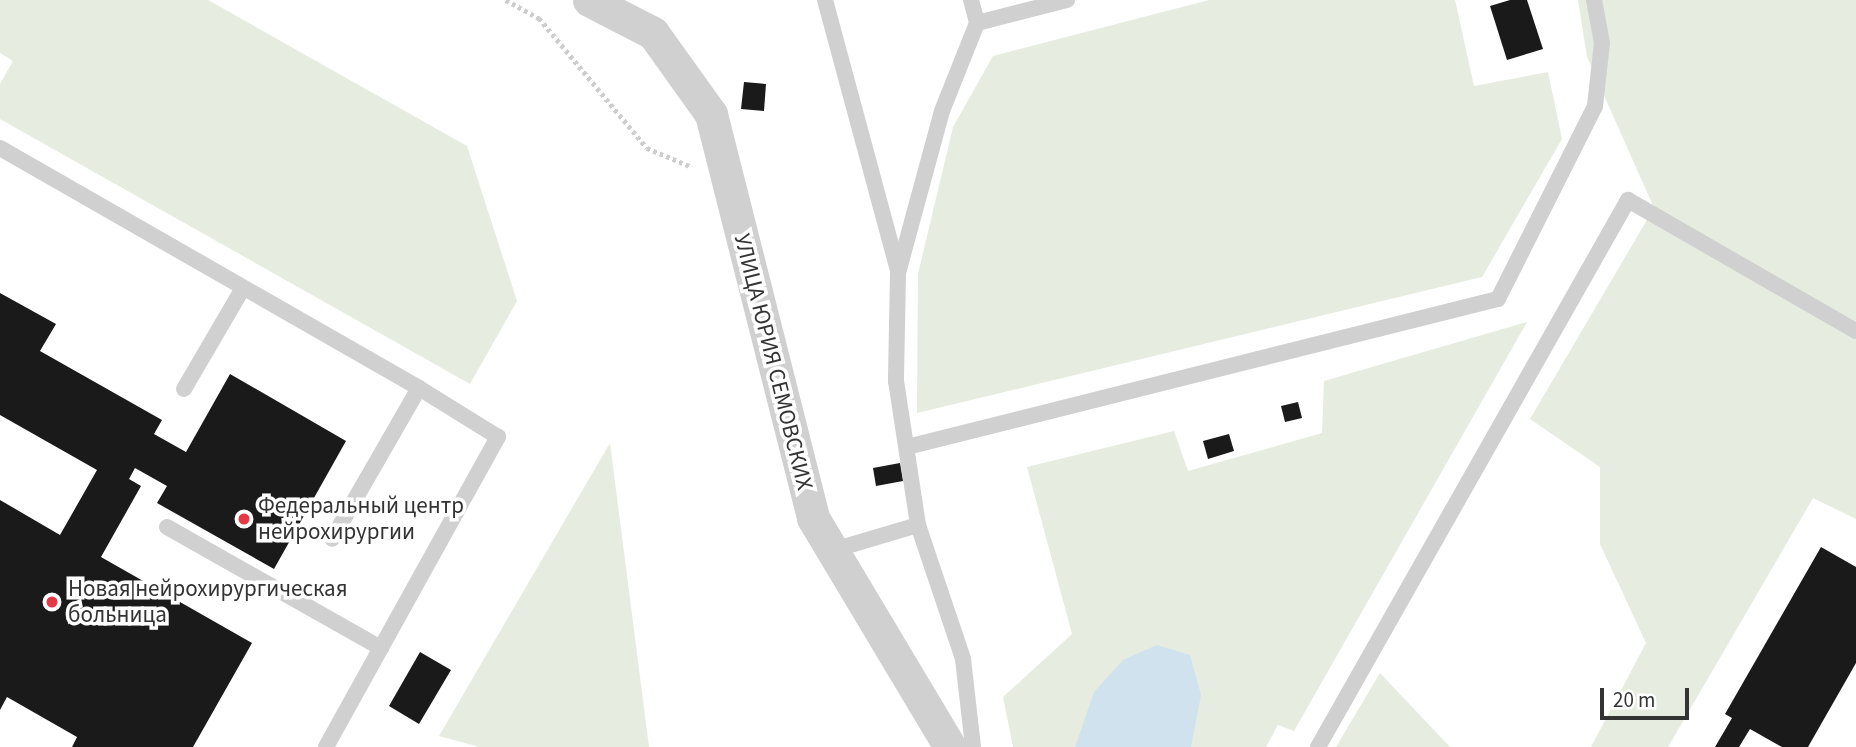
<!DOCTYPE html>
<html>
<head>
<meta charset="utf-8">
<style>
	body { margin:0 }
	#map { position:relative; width:1856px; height:747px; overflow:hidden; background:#fff; font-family:"Source Sans 3",sans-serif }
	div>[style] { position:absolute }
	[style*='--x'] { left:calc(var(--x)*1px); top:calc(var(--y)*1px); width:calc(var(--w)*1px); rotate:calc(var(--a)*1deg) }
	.green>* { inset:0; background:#e6ecdf }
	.water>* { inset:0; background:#cfe2ee }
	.building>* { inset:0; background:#1a1a1a }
	.path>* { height:4.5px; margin-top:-2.25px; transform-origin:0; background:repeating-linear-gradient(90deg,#cdcdcd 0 3.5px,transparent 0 7px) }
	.service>* { height:16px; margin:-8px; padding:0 8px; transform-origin:8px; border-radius:8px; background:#d0d0d0 }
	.minor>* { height:33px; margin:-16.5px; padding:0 16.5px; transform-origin:16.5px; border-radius:16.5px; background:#d0d0d0 }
	.dots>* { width:19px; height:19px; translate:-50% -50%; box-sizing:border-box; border:4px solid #fff; border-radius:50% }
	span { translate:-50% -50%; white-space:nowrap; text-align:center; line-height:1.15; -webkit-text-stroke:7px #fff; paint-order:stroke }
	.street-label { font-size:23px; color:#333 }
	.poi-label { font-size:23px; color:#333 }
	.left { translate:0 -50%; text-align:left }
	.scale { position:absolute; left:1600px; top:688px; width:89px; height:32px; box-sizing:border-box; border:4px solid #333; border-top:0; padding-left:9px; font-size:21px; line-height:24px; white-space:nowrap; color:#333; -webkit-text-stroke:5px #fff; paint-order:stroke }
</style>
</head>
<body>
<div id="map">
	<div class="green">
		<div style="clip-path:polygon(0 0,208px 0,467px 146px,517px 301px,470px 384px,0 119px,0 84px,13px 61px,0 53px)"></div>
		<div style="clip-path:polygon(1209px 0,1455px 0,1474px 86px,1548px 72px,1562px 139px,1482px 277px,917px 413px,918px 274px,953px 127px,993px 56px)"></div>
		<div style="clip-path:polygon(1578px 0,1856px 0,1856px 519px,1813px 498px,1668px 747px,1591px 747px,1646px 643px,1600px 544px,1600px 467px,1530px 419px,1654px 208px,1587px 57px)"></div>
		<div style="clip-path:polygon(1527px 322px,1294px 731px,1278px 725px,1266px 747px,1013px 747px,1003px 697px,1072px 634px,1027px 467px,1174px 431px,1188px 471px,1322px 433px,1324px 381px)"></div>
		<div style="clip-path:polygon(610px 443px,649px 747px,479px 747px,439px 736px)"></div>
		<div style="clip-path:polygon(1380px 673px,1450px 747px,1336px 747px)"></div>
	</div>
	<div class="water">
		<div style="clip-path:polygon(1157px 645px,1190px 655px,1201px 695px,1191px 747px,1075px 747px,1094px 692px,1123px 660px)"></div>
	</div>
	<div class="building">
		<div style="clip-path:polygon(1510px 0,1527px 0,1543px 49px,1507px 60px,1490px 6px)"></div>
		<div style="clip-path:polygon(744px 82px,766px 84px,764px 111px,741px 109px)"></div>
		<div style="clip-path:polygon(0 293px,56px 324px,40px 351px,162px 420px,154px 434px,186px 452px,230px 374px,346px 441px,274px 569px,157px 503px,167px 486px,135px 468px,129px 479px,141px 486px,101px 557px,252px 643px,193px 747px,72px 747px,77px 737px,7px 697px,0 710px,0 500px,60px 535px,97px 470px,0 415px)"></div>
		<div style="clip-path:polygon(1298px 402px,1302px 418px,1285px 422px,1281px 406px)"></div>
		<div style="clip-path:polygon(1229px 434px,1234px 451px,1208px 459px,1203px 441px)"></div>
		<div style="clip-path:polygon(900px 463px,903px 481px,876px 486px,873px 468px)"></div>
		<div style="clip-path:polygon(1821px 547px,1856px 567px,1856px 663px,1808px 747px,1782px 747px,1750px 729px,1739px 747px,1715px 747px,1732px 718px,1725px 714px)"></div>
		<div style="clip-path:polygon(420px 652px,451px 670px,419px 724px,389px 706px)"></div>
	</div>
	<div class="path">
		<div style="--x:506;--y:0;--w:38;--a:29"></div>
		<div style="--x:539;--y:18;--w:169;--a:50.3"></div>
		<div style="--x:647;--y:148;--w:49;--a:22.9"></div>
	</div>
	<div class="service">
		<div style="--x:825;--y:0;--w:281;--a:74.9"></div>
		<div style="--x:971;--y:0;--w:24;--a:75"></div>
		<div style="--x:977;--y:23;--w:95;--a:111.7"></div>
		<div style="--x:942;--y:111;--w:168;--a:105.2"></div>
		<div style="--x:898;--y:273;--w:108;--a:91.1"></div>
		<div style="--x:896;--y:381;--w:146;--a:81.3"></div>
		<div style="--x:918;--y:525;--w:141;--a:71.4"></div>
		<div style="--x:963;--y:659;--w:89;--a:83.5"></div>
		<div style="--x:977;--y:23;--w:93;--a:-14.3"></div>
		<div style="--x:0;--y:148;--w:483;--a:29.8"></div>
		<div style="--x:419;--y:388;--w:174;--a:119.9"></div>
		<div style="--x:184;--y:389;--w:117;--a:-59.7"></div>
		<div style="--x:907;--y:447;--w:609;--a:-14.06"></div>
		<div style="--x:1498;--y:299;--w:216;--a:-63.3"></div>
		<div style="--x:1595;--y:106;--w:63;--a:-83.7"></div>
		<div style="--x:1602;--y:43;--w:44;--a:-100.5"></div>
		<div style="--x:167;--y:527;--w:246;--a:29.5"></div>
		<div style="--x:830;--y:551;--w:92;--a:-16.5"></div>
		<div style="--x:326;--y:747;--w:355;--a:-61"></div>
		<div style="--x:498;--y:437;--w:93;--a:-148.2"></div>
		<div style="--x:1318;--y:747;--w:629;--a:-60.46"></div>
		<div style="--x:1628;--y:200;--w:263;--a:29.9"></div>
	</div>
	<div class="minor">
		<div style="--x:589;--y:0;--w:72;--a:27.3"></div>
		<div style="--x:653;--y:33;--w:100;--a:54.4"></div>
		<div style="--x:711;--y:114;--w:417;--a:75.8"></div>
		<div style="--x:813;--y:518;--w:267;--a:59.1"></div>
	</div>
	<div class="dots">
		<div style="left:244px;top:519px;background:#e63946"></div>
		<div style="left:52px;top:602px;background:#e63946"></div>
	</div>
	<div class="street-label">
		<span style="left:773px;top:362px;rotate:76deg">УЛИЦА ЮРИЯ СЕМОВСКИХ</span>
	</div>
	<div class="poi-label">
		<span class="left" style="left:258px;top:519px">Федеральный центр<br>нейрохирургии</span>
		<span class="left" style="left:68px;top:602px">Новая нейрохирургическая<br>больница</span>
	</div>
	<div class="scale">20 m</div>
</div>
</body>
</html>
